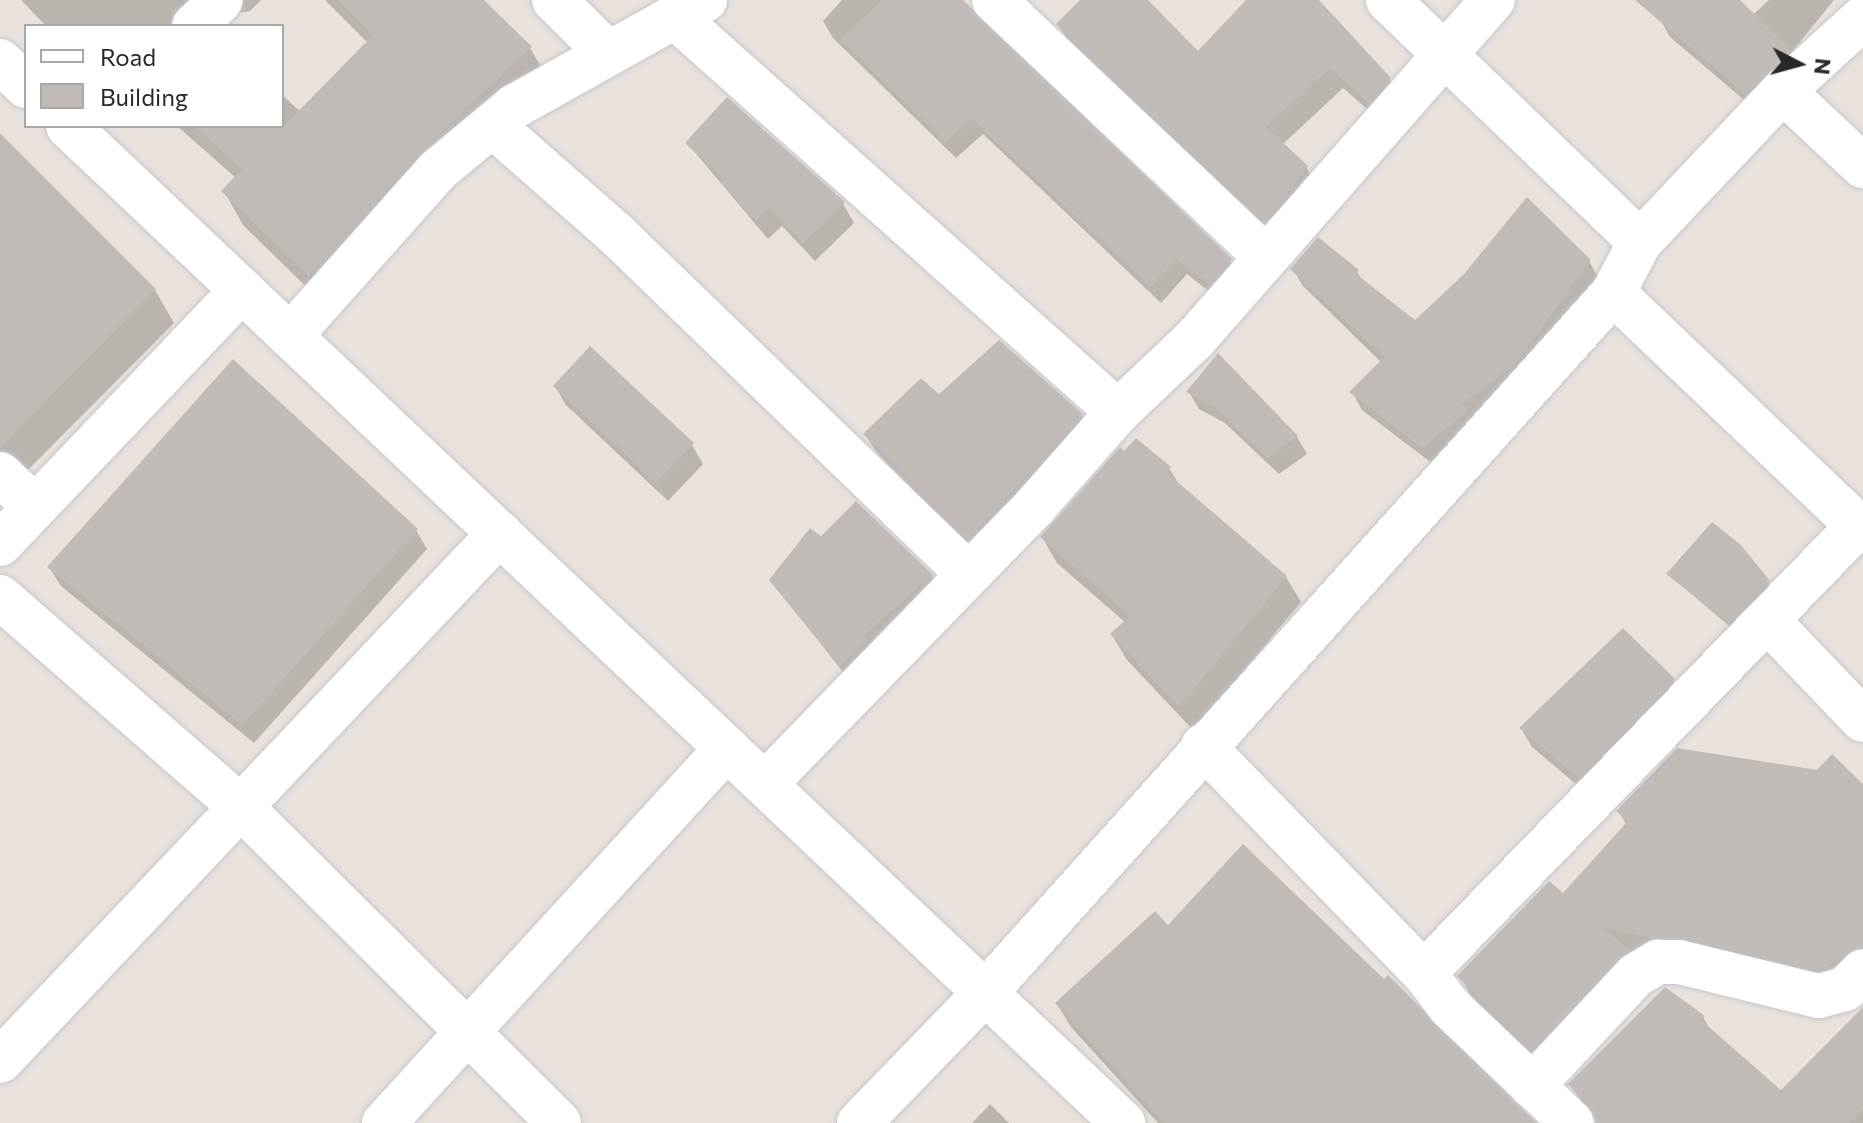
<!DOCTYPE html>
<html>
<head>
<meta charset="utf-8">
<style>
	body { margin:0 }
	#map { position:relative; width:1863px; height:1123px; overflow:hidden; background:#e9e1db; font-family:Commissioner,sans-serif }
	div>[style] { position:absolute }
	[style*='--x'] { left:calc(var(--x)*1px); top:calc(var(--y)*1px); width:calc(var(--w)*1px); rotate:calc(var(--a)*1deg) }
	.shadow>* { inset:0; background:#0003 }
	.building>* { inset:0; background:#c1bbb8 }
	.roads { filter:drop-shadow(0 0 2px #c3c8d0) drop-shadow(0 0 2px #c3c8d0) }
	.minor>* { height:44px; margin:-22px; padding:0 22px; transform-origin:22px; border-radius:22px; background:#fff }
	span { translate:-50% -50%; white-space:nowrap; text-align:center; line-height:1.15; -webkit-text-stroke:8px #fff; paint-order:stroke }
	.legend { position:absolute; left:24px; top:24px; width:260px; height:104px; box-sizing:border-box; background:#fff; border:2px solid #a9a9a9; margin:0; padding:10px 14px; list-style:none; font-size:24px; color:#282828 }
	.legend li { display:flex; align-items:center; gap:16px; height:40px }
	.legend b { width:40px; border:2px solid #a9a9a9 }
	.north { position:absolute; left:1759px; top:24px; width:80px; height:80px; -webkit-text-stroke:6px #fff; paint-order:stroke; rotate:96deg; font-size:22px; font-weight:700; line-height:32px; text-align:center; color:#282828 }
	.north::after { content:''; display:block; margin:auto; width:28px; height:36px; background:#282828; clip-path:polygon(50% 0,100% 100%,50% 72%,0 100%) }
</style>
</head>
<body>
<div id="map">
	<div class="shadow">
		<div style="clip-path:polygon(21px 0,261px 0,250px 11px,224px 15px,213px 26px,46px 26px)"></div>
		<div style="clip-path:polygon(325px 0,481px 0,530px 48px,550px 82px,329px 309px,243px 225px,224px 191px,236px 178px,177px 126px,282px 126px,282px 95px,301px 112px,368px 43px)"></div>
		<div style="clip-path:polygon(842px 0,959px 0,1230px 260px,1240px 277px,1220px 300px,1187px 274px,1161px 303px,983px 134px,956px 158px,833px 38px,823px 21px)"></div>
		<div style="clip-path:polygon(1249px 0,1316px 0,1389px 79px,1402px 101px,1383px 123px,1343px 88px,1282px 145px,1306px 167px,1319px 189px,1278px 242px,1071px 46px,1058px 24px,1146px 69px,1180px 33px,1198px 54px)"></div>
		<div style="clip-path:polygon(1677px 0,1737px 0,1753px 15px,1769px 0,1834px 0,1791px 53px,1800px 69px,1757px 111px,1670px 37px,1660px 19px)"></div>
		<div style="clip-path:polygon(0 135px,155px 290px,174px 323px,16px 482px,0 490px)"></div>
		<div style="clip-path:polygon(687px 143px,843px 204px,854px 223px,815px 261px,782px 226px,768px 239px)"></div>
		<div style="clip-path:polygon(1589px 261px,1599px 279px,1433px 464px,1362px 410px,1352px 392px,1381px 362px,1303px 286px,1293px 269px,1357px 272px,1364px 283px,1415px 323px)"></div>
		<div style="clip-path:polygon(555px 386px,692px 445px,703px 464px,668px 501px,566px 405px)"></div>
		<div style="clip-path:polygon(1189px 392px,1297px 437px,1307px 454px,1279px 474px,1225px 423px,1199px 409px)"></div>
		<div style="clip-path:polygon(939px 397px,1081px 415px,1092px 435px,980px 557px,877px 453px,865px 434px)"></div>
		<div style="clip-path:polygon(1169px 468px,1180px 486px,1286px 577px,1301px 602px,1194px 731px,1127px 660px,1112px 635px,1126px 623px,1057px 563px,1042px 537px)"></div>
		<div style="clip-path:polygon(416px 530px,427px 549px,254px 743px,61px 586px,49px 567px)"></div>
		<div style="clip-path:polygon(821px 538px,932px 576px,941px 592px,850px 681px,771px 580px)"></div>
		<div style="clip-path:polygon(1668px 574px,1768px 582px,1774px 591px,1735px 631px)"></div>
		<div style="clip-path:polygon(1673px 680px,1684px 699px,1590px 796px,1532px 747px,1521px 728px)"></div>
		<div style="clip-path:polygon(1863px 786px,1863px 974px,1833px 993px,1628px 952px,1641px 975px,1546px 1072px,1473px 999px,1460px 976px,1563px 896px,1627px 826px,1619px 811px)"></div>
		<div style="clip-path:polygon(1243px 847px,1537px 1123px,1158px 1123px,1071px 1027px,1057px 1004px,1168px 928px)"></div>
		<div style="clip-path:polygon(1863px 1010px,1863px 1123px,1597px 1123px,1570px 1085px,1703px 1017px,1712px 1033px,1781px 1093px)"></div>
		<div style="clip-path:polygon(990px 1104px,1009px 1123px,972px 1123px)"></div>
	</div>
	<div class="building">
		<div style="clip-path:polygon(338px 0,484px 0,532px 47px,419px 153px,308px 276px,221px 191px,242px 169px,194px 126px,284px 126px,373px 35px)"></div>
		<div style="clip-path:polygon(882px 0,963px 0,1232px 259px,1210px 284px,1176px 259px,1151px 287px,972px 119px,945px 142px,841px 40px)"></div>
		<div style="clip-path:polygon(1080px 0,1148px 0,1198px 51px,1246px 0,1319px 0,1391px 78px,1369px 103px,1330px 68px,1266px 127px,1308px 166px,1265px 222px,1056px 24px)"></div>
		<div style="clip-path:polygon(1635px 0,1740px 0,1791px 50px,1745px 94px)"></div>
		<div style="clip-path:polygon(727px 97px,845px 202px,803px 243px,770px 208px,756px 221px,721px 183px,725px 179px,685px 143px)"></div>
		<div style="clip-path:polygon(0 133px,156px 289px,0 447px)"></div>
		<div style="clip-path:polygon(1527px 197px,1591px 260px,1512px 368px,1462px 404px,1468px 411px,1422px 448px,1349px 392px,1384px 357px,1290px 269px,1318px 237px,1359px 270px,1356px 274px,1415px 320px,1464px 274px)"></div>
		<div style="clip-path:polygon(999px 340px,1083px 414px,968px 539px,863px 434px,921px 378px,939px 394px)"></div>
		<div style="clip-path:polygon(590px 346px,694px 443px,656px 483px,553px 386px)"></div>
		<div style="clip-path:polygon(1218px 353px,1298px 436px,1268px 458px,1213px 406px,1186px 392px)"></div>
		<div style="clip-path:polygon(233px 359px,418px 529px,242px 725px,47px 567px)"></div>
		<div style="clip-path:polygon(1136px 438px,1171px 467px,1166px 472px,1287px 576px,1179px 707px,1110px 634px,1130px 616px,1040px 537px,1120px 447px,1124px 451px)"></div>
		<div style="clip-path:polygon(856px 501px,933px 575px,863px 636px,868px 641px,839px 666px,769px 580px,810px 528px,821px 536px)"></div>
		<div style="clip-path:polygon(1712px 522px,1741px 545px,1770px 581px,1729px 623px,1666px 574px)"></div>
		<div style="clip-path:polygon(1623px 628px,1675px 679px,1578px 778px,1519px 728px)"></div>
		<div style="clip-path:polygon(1677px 748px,1817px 770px,1832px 754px,1863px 784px,1863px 947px,1819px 970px,1685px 938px,1652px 938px,1602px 927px,1629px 950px,1531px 1050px,1457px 976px,1549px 881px,1563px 893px,1628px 821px,1616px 811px)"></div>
		<div style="clip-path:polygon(1243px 844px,1384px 979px,1388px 975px,1536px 1123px,1164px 1123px,1055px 1003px,1155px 911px,1168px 925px)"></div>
		<div style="clip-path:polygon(1665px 987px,1705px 1016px,1701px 1020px,1781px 1090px,1863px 1007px,1863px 1109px,1849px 1123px,1596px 1123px,1590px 1106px,1568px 1084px)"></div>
	</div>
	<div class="roads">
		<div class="minor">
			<div style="--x:554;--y:0;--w:76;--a:44.5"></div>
			<div style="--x:994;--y:0;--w:374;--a:43.4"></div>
			<div style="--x:1388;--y:0;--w:349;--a:43.8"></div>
			<div style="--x:674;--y:16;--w:595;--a:41.73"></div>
			<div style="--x:194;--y:26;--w:37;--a:-44"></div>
			<div style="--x:0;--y:61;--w:36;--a:44"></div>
			<div style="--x:1783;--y:91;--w:110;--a:43.2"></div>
			<div style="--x:492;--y:125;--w:164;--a:41.3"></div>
			<div style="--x:615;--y:233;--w:491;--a:44"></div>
			<div style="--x:68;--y:126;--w:1452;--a:43.38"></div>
			<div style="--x:290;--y:336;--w:222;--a:-48.3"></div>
			<div style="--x:438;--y:170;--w:70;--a:-39.8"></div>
			<div style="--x:492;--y:125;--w:30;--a:-40"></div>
			<div style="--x:515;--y:106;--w:218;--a:-29.2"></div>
			<div style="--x:0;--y:474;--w:48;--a:43.3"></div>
			<div style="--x:0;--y:544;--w:351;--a:-46.4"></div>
			<div style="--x:0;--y:597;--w:320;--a:41.1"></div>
			<div style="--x:241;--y:807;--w:448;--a:44.8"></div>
			<div style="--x:1768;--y:621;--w:137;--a:46.2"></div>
			<div style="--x:1203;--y:746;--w:317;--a:45.8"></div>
			<div style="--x:1424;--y:973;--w:43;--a:52.6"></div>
			<div style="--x:1450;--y:1007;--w:168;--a:43.6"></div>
			<div style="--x:765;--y:784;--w:389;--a:-45.8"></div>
			<div style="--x:1036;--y:505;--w:124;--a:-48.6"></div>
			<div style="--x:1118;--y:412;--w:105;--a:-43.5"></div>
			<div style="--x:1194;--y:340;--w:453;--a:-48.7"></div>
			<div style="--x:1424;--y:973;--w:623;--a:-45.85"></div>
			<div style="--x:1858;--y:526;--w:338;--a:-136.4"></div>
			<div style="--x:0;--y:1061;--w:727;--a:-46.56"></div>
			<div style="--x:1532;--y:1086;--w:152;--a:-46.9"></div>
			<div style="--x:1636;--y:975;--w:26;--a:-31"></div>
			<div style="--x:1658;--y:962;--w:21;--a:0"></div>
			<div style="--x:1679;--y:962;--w:144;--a:13.7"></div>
			<div style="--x:1819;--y:996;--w:27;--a:-15"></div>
			<div style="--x:1845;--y:989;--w:25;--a:-45"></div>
			<div style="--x:384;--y:1123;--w:508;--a:-47.55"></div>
			<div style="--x:859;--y:1123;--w:181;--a:-45.9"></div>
			<div style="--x:985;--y:993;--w:940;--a:-48.1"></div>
			<div style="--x:1613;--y:293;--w:58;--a:-62.1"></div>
			<div style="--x:1640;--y:242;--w:208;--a:-46.6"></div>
			<div style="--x:1783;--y:91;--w:108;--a:-42.4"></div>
		</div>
	</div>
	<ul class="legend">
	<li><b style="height:10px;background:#fff"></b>Road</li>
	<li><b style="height:22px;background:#c1bbb8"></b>Building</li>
	</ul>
	<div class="north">N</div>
</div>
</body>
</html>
